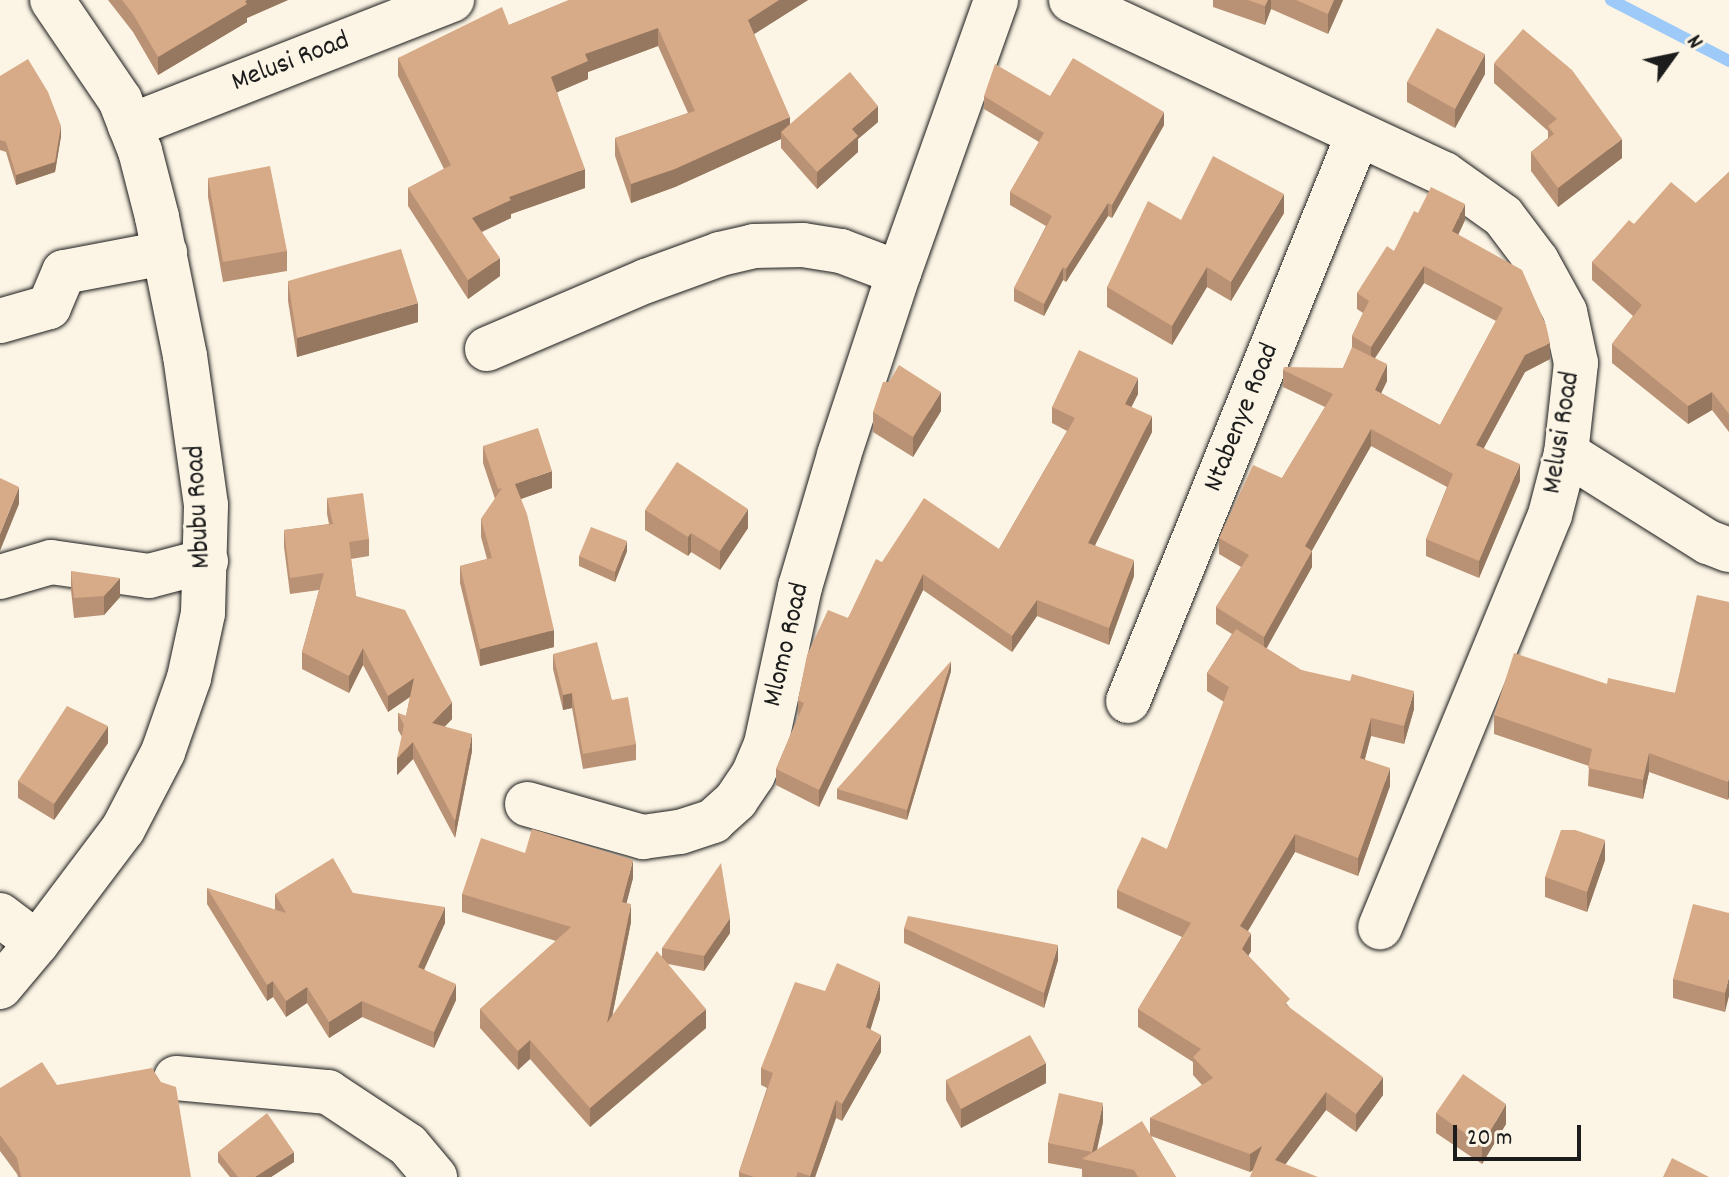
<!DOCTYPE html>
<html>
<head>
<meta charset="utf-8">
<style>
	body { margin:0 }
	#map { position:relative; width:1729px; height:1177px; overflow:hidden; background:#fcf5e5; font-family:Dekko,sans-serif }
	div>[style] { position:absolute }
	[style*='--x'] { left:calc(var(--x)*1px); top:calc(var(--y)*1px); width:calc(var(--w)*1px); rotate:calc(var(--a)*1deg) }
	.stream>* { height:12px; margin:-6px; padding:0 6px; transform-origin:6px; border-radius:6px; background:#9dcaf8 }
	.roads { filter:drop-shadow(0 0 2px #1c1c1c) drop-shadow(0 0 2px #1c1c1c) }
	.minor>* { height:44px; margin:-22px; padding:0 22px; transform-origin:22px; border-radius:22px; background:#fcf5e5 }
	.wall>* { inset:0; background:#b99275 }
	.shaded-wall>* { inset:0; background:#96775f }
	.building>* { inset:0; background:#d7aa88 }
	span { translate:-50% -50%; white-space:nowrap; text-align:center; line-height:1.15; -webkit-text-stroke:6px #fcf5e5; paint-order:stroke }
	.street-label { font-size:28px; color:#1c1c1c }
	.north { position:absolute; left:1633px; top:16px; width:80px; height:80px; -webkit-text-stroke:6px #fcf5e5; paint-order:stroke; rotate:57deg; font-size:22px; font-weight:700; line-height:32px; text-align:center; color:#1c1c1c }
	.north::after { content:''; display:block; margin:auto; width:28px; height:36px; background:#1c1c1c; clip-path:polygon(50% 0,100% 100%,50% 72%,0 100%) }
	.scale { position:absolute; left:1453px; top:1125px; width:128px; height:36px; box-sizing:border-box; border:4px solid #1c1c1c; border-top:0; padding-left:10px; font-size:24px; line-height:28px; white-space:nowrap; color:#1c1c1c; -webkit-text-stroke:6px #fcf5e5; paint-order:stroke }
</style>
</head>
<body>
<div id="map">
	<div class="stream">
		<div style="--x:1611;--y:0;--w:133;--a:27.3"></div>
	</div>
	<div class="roads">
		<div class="minor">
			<div style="--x:1071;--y:0;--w:412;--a:25"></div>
			<div style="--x:1444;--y:174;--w:72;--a:35.4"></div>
			<div style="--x:1503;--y:216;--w:56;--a:52.9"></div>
			<div style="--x:1537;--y:261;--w:58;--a:61.2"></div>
			<div style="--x:1565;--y:312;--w:52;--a:77.8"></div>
			<div style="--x:1576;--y:363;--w:91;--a:96.3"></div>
			<div style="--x:1566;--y:453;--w:64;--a:104.5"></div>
			<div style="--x:1550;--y:515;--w:446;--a:112.4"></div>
			<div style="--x:130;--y:126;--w:346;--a:-21.4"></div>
			<div style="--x:0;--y:321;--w:51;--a:-15.9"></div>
			<div style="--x:49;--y:307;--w:38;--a:-67"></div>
			<div style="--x:64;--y:272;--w:103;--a:-10.7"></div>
			<div style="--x:487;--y:349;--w:173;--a:-23.2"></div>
			<div style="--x:646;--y:281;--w:79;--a:-20"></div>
			<div style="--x:720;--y:254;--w:35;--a:-13"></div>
			<div style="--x:754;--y:246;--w:49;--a:-1.2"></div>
			<div style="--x:803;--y:245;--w:38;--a:9"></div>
			<div style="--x:841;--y:251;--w:62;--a:20.8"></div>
			<div style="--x:1566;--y:453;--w:168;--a:32.1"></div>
			<div style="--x:1708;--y:542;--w:22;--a:21"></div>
			<div style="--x:0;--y:577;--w:53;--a:-16.4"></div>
			<div style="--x:51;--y:562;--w:99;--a:8.1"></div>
			<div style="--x:149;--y:576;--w:59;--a:-14.7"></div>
			<div style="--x:1128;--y:701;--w:611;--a:-67.89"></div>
			<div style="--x:527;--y:804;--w:121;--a:15.9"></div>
			<div style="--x:643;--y:837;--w:37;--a:-8"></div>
			<div style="--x:680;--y:832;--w:35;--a:-18"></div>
			<div style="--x:713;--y:821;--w:31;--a:-42"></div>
			<div style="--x:736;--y:800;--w:30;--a:-56"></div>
			<div style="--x:753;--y:775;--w:34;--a:-67"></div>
			<div style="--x:766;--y:744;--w:161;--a:-77.8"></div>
			<div style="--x:800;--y:587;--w:138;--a:-73.5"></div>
			<div style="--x:839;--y:455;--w:192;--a:-71.8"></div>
			<div style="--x:899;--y:273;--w:290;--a:-70.4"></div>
			<div style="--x:0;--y:915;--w:46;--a:37.1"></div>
			<div style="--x:0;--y:987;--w:57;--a:-49.9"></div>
			<div style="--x:37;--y:943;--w:143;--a:-53"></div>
			<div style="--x:123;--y:829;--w:87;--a:-62.5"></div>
			<div style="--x:163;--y:752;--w:78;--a:-70.6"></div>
			<div style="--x:189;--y:678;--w:66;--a:-77.8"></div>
			<div style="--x:203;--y:613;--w:108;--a:-88.4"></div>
			<div style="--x:206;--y:505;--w:150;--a:-98"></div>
			<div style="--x:185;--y:356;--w:142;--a:-101.4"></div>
			<div style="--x:157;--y:217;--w:68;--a:-104.4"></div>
			<div style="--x:140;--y:151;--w:55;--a:-111.4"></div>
			<div style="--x:120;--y:100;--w:121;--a:-124.2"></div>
			<div style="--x:176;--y:1078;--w:153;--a:5.3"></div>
			<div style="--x:328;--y:1092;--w:96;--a:33.5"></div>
			<div style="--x:408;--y:1145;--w:42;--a:49.8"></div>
		</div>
	</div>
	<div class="wall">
		<div style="clip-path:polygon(108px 0,288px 0,247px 18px,247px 22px,158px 75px,133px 32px)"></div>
		<div style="clip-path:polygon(569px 0,808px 0,754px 34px,790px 124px,878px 122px,858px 139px,858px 152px,817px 189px,781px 148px,781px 139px,675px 187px,631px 203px,615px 156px,615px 138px,688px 113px,658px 46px,588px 72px,588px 79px,557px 92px,585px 188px,511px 214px,511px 218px,482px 232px,500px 276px,468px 299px,408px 206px,408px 188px,444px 169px,398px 76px,398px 58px,509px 25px)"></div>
		<div style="clip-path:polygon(1213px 0,1343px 0,1328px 34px,1271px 9px,1265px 25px,1213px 7px)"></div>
		<div style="clip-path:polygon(1494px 63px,1622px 158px,1558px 207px,1531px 171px,1531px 152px,1548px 138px,1548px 131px,1494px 83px)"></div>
		<div style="clip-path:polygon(1485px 74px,1455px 128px,1407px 102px,1407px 82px)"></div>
		<div style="clip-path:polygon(0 76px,61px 136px,55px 172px,16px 185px,6px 152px,0 150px)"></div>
		<div style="clip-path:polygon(984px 96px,1050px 96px,1164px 125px,1112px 218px,1108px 216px,1066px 282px,1063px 280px,1044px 316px,1014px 301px,1014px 288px,1046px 226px,1010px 205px,1010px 192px,1039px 142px,984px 109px)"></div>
		<div style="clip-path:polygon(1729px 172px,1729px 432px,1712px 410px,1688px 424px,1612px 363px,1612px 344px,1633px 316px,1592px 280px,1592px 262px,1634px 224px,1696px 203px)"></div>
		<div style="clip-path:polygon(208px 178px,287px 251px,287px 271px,223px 282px,208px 197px)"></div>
		<div style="clip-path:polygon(1284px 213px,1231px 301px,1207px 287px,1172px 345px,1107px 307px,1107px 287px,1181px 220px)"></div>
		<div style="clip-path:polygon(evenodd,1418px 213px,1465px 220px,1458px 235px,1550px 359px,1525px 372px,1484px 448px,1520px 481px,1479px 578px,1426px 556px,1426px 539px,1447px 487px,1371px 446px,1312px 550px,1312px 567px,1266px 648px,1301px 670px,1414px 709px,1404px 744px,1371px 736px,1365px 759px,1390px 786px,1358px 876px,1295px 852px,1248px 931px,1251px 951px,1248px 956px,1290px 1008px,1383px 1095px,1356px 1132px,1326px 1110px,1285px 1164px,1253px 1170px,1250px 1172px,1151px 1136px,1176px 1177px,1082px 1177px,1082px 1169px,1048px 1163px,1048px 1143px,1103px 1122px,1097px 1150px,1150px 1135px,1150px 1118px,1202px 1085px,1193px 1075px,1193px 1062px,1138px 1027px,1138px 1009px,1182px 937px,1117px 908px,1117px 890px,1167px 849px,1224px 702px,1207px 691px,1207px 673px,1232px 634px,1216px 624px,1216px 607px,1241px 567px,1219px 554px,1219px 538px,1282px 478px,1325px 407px,1283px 387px,1283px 370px,1343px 368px,1352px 349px,1352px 336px,1363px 313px,1357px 309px,1357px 293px,1394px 251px,1418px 213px,1424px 283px,1496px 321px,1440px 425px,1381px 393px,1387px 381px,1375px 358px,1424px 283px)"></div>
		<div style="clip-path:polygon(288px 281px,418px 322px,297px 357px,288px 301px)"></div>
		<div style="clip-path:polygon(1138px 394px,1131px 407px,1152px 432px,1095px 545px,1134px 576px,1109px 645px,1037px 616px,1012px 652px,923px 590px,819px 807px,776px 785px,776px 769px,798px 717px,798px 700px,882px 562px,999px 549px,1067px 431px,1052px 423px,1052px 407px)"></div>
		<div style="clip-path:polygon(941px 411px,913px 457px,873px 432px,873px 412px)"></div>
		<div style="clip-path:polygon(483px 446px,552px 488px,521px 499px,554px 647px,480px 666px,460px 583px,460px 566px,487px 559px,481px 537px,481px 519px,495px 499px,483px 463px)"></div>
		<div style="clip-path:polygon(327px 498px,369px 539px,369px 556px,351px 559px,356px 596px,452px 719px,444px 727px,472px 751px,455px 838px,413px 759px,397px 775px,402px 737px,398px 730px,398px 713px,406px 716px,410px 697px,388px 712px,363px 665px,349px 693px,302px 669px,302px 652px,319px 590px,290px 594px,284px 547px,284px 530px,329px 524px,327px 514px)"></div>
		<div style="clip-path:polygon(645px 510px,748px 528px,720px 570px,691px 552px,688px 556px,645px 530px)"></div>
		<div style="clip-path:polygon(627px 551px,615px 582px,579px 566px,579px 556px)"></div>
		<div style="clip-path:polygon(71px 571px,120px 597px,104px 615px,74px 618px,71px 590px)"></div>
		<div style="clip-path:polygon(1729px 602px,1729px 797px,1728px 800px,1649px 772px,1643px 799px,1588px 786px,1589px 766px,1494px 734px,1494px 715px,1607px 684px,1675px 693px)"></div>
		<div style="clip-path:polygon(553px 654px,612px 700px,636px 744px,636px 760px,583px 769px,572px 708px,563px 710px,553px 669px)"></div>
		<div style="clip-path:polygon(951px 671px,907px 820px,837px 799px,837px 789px)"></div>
		<div style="clip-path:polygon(108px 743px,54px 820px,18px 798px,18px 781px)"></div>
		<div style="clip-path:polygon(525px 853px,633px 878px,626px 903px,631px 922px,612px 1016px,662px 956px,662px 948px,730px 933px,704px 971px,668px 964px,706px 1028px,590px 1127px,530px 1059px,518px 1070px,480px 1028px,480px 1009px,556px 941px,462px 912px,462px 894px)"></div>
		<div style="clip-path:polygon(1605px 860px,1587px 912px,1545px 897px,1545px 877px)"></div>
		<div style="clip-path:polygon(207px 888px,275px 910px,275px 894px,353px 893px,445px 923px,424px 969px,456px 1000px,434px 1048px,362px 1017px,329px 1038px,307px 1003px,286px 1017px,273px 997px,267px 1001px,207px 904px)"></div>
		<div style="clip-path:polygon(1729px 913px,1725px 1012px,1673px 998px,1673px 979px)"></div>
		<div style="clip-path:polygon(904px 928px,1058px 960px,1044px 1008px,904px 943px)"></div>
		<div style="clip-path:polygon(825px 991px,880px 999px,870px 1029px,881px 1052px,842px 1121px,836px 1118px,815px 1177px,739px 1177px,739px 1172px,767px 1088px,761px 1085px,761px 1068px)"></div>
		<div style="clip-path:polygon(946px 1080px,1046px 1083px,961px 1128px,946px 1100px)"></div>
		<div style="clip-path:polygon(57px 1085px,191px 1177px,18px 1177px,17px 1174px,0 1151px,0 1088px)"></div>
		<div style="clip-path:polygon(1436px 1113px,1506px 1124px,1482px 1164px,1436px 1133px)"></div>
		<div style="clip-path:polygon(218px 1152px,294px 1162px,271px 1177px,230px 1177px,218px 1162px)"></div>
	</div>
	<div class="shaded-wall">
		<div style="clip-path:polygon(247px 0,288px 0,247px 18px,247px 22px,158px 75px,158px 57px)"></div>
		<div style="clip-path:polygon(779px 0,808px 0,748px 38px,748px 20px)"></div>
		<div style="clip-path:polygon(1268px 0,1271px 0,1271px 9px,1265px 25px,1265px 6px)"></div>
		<div style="clip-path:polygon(1334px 0,1343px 0,1328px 34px,1328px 14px)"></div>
		<div style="clip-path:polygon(658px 28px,658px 46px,588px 72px,588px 79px,551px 95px,551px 77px,585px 54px)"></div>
		<div style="clip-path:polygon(1485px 54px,1485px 74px,1455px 128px,1455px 109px)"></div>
		<div style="clip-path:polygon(878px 106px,878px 122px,858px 139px,858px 152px,817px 189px,817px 172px,852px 129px)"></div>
		<div style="clip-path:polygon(1164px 112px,1164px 125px,1112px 218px,1112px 205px)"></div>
		<div style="clip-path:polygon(790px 117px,790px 135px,781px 132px,781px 139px,675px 187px,631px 203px,631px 184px)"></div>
		<div style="clip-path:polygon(61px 126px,61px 136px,55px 172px,16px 185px,16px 175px)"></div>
		<div style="clip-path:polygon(1622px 139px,1622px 158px,1558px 207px,1558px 188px)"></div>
		<div style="clip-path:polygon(585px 169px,585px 188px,511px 214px,511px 218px,472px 236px,472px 218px,509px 197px)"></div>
		<div style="clip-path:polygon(1284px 194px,1284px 213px,1231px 301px,1231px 282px)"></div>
		<div style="clip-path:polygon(1108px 203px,1108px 216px,1066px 282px,1066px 269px)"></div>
		<div style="clip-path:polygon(1465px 204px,1465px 220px,1452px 248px,1452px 231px)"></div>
		<div style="clip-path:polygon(500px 258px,500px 276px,468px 299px,468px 280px)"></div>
		<div style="clip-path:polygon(1424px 266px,1424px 283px,1371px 364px,1371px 347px)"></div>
		<div style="clip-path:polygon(1063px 267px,1063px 280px,1044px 316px,1044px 304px)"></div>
		<div style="clip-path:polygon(1207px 267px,1207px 287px,1172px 345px,1172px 326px)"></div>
		<div style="clip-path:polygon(418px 303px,418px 322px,297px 357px,297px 338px)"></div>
		<div style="clip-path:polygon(1550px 343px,1550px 359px,1525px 372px,1476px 462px,1476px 445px,1525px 355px)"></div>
		<div style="clip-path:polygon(1387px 364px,1387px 381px,1375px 406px,1375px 390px)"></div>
		<div style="clip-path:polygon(1138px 378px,1138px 394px,1125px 420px,1125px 404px)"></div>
		<div style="clip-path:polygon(941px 392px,941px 411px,913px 457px,913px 437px)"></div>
		<div style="clip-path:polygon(1712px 392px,1712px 410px,1688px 424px,1688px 406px)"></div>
		<div style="clip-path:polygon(1152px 416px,1152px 432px,1088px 559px,1088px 543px)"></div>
		<div style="clip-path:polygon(1371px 429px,1371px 446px,1305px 563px,1305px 546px)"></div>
		<div style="clip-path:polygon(1520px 464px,1520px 481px,1479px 578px,1479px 561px)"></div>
		<div style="clip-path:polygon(552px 471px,552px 488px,515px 501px,515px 484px)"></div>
		<div style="clip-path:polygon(19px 487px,19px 504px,0 551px,0 534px)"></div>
		<div style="clip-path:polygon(748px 509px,748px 528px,720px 570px,720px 551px)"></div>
		<div style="clip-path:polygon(691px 533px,691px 552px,688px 556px,688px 537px)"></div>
		<div style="clip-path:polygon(627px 541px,627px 551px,615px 582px,615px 572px)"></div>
		<div style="clip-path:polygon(1312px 551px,1312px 567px,1264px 653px,1264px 637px)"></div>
		<div style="clip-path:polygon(1134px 560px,1134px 576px,1109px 645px,1109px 628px)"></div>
		<div style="clip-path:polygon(923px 574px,923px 590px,819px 807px,819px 790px)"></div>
		<div style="clip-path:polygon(120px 578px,120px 597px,104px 615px,104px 596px)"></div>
		<div style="clip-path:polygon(1037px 600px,1037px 616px,1012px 652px,1012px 636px)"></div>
		<div style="clip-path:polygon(554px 630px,554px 647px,480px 666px,480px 649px)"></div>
		<div style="clip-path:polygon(363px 648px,363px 665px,349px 693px,349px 676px)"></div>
		<div style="clip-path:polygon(951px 661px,951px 671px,907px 820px,907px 810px)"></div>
		<div style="clip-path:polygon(414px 678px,414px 694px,388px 712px,388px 696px)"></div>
		<div style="clip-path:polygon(1414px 691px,1414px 709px,1404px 744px,1404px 726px)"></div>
		<div style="clip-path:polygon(572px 693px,572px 708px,563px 710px,563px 695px)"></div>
		<div style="clip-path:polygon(452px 702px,452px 719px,432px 740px,432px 723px)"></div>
		<div style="clip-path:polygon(1371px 718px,1371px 736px,1360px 776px,1360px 758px)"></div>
		<div style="clip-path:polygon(108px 726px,108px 743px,54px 820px,54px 804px)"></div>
		<div style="clip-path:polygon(472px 734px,472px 751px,455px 838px,455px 821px)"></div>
		<div style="clip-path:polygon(413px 742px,413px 759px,397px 775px,397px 758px)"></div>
		<div style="clip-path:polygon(1649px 753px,1649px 772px,1643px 799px,1643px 780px)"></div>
		<div style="clip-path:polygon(1390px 768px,1390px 786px,1358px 876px,1358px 858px)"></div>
		<div style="clip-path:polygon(1729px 779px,1729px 797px,1728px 800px,1728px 782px)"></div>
		<div style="clip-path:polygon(1295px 834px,1295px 852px,1240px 944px,1240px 926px)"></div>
		<div style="clip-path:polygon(1605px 840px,1605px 860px,1587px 912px,1587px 892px)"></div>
		<div style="clip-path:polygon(633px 860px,633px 878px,622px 921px,622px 902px)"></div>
		<div style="clip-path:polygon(631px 904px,631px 922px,607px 1042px,607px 1023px)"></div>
		<div style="clip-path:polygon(445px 907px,445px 923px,418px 983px,418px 967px)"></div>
		<div style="clip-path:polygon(730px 918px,730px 933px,704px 971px,704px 956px)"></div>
		<div style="clip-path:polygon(1251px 933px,1251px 951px,1242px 967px,1242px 949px)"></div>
		<div style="clip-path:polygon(1058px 945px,1058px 960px,1044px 1008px,1044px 993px)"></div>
		<div style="clip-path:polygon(1729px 977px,1729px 996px,1725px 1012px,1725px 993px)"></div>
		<div style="clip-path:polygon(273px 981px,273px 997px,267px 1001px,267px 985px)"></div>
		<div style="clip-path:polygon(880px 982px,880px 999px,866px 1044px,866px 1027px)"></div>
		<div style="clip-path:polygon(456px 984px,456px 1000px,434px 1048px,434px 1032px)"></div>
		<div style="clip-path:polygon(307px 987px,307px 1003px,286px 1017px,286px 1001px)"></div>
		<div style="clip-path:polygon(362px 1001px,362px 1017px,329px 1038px,329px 1022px)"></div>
		<div style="clip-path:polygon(706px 1009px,706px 1028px,590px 1127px,590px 1108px)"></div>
		<div style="clip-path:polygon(881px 1035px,881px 1052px,842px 1121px,842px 1104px)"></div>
		<div style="clip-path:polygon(530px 1040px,530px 1059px,518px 1070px,518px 1051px)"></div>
		<div style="clip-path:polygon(1046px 1063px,1046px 1083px,961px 1128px,961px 1109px)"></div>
		<div style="clip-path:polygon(1383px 1077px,1383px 1095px,1356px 1132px,1356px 1114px)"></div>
		<div style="clip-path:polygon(1326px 1092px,1326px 1110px,1276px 1177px,1275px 1160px)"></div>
		<div style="clip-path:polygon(836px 1100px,836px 1118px,815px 1177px,810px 1177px)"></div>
		<div style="clip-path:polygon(1103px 1103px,1103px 1122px,1094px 1162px,1092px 1152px)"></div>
		<div style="clip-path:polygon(1506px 1104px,1506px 1124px,1482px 1164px,1482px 1145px)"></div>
		<div style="clip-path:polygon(1262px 1146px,1262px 1164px,1250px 1172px,1250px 1154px)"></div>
		<div style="clip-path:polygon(294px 1152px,294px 1162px,271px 1177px,255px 1177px)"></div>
	</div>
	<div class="building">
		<div style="clip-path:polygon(122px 0,247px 0,245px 1px,247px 4px,158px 57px,133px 14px)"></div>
		<div style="clip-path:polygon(569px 0,779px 0,748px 20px,790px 117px,675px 169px,631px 184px,615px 138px,695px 111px,658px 28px,585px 54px,588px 61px,551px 77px,585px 169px,509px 197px,511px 200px,472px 218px,500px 258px,468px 280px,408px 188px,451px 165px,398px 58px,502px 7px,509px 25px)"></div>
		<div style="clip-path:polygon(1248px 0,1268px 0,1265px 6px)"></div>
		<div style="clip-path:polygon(1296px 0,1334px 0,1328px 14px)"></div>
		<div style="clip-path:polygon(1437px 28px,1485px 54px,1455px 109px,1407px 82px)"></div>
		<div style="clip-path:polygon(1523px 29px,1572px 70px,1622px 139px,1558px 188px,1531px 152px,1554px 134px,1548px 126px,1557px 119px,1494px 63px)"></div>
		<div style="clip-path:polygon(1073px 58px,1164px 112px,1112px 205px,1108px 203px,1066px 269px,1063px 267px,1044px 304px,1014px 288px,1052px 216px,1010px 192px,1044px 133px,984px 96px,995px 64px,1050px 96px)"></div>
		<div style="clip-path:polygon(28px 59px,48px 92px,61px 126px,55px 162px,16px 175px,6px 142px,0 140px,0 76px)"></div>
		<div style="clip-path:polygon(850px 72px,878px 106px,852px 129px,858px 136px,817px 172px,781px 132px)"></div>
		<div style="clip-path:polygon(1213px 156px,1284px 194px,1231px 282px,1207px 267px,1172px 326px,1107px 287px,1148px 201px,1181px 220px)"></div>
		<div style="clip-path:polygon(270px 166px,287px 251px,223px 262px,208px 178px)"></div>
		<div style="clip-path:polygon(1729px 172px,1729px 414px,1712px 392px,1688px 406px,1612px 344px,1642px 305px,1592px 262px,1629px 220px,1634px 224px,1671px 182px,1696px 203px)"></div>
		<div style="clip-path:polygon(1431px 187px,1465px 204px,1452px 231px,1522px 270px,1546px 325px,1550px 343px,1525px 355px,1476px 445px,1520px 464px,1479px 561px,1426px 539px,1453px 474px,1371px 429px,1305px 546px,1312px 551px,1264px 637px,1216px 607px,1249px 555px,1219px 538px,1253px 465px,1282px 478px,1333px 394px,1283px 370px,1284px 367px,1343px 368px,1352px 347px,1387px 364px,1375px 390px,1440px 425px,1503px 308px,1424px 266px,1371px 347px,1352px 336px,1369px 301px,1357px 293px,1387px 246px,1394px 251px,1414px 211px,1418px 213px)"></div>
		<div style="clip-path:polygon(401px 249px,418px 303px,297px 338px,288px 281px)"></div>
		<div style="clip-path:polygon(1079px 350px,1138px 378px,1125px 404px,1152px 416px,1088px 543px,1134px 560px,1109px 628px,1037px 600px,1012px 636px,923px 574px,819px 790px,776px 769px,804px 703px,798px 700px,807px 655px,828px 610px,848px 618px,876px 559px,882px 562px,924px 498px,999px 549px,1075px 418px,1052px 407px)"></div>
		<div style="clip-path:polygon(899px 365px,941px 392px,913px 437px,873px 412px,883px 382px,889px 382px)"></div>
		<div style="clip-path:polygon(538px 428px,552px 471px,515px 484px,527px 514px,554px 630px,480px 649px,460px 566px,492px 558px,481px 519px,502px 488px,498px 489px,483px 446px)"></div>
		<div style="clip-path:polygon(677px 462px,748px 509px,720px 551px,691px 533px,688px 537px,645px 510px)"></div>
		<div style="clip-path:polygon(0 478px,19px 487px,0 534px)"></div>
		<div style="clip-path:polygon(363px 493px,369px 539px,349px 542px,356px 596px,405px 610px,452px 702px,432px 723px,472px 734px,455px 821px,413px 742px,397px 758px,404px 725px,398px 713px,406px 716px,414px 678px,388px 696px,363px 648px,349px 676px,302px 652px,324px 573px,290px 578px,284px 530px,333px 524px,327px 498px)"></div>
		<div style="clip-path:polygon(591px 527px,627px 541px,615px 572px,579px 556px)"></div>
		<div style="clip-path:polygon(71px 571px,120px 578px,104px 596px,74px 598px)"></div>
		<div style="clip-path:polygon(1697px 595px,1729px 602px,1729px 779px,1728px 782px,1649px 753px,1643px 780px,1588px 768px,1592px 749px,1494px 715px,1514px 653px,1607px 684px,1608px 678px,1675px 693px)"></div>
		<div style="clip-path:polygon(1236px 629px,1301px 670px,1350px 681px,1352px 674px,1414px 691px,1404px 726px,1371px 718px,1360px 758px,1390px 768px,1358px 858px,1295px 834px,1240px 926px,1251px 933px,1242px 949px,1290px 999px,1285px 1004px,1383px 1077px,1356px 1114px,1326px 1092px,1275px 1160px,1318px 1177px,1250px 1177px,1262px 1146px,1250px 1154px,1150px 1118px,1213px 1078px,1193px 1057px,1201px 1049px,1138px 1009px,1191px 923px,1117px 890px,1142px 837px,1167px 849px,1229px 687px,1207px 673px)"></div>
		<div style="clip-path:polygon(597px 642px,612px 700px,628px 697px,636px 744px,583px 754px,572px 693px,563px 695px,553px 654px)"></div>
		<div style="clip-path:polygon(951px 661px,907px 810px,837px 789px)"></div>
		<div style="clip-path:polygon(67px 706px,108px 726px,54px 804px,18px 781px)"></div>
		<div style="clip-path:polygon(532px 829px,633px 860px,622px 902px,631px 904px,607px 1023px,657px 951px,706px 1009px,590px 1108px,530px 1040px,518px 1051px,480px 1009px,571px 927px,462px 894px,481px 838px,525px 853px)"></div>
		<div style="clip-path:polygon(1561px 830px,1575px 830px,1605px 840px,1587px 892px,1545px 877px)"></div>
		<div style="clip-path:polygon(333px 858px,353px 893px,445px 907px,418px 967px,456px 984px,434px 1032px,362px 1001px,329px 1022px,307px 987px,286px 1001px,273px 981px,267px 985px,207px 888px,286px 913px,275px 894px)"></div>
		<div style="clip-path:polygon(721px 863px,730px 918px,704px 956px,662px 948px)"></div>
		<div style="clip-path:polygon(1693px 904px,1729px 913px,1729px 977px,1725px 993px,1673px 979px)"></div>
		<div style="clip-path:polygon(908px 916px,1058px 945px,1044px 993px,904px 928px)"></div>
		<div style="clip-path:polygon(837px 963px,880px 982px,866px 1027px,881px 1035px,842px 1104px,836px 1100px,810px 1176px,798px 1172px,796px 1177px,754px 1177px,739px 1172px,773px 1073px,761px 1068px,795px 982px,825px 991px)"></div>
		<div style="clip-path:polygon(1030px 1035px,1046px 1063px,961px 1109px,946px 1080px)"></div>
		<div style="clip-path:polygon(42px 1062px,57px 1085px,152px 1068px,161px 1082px,176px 1087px,191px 1177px,21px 1177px,17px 1158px,0 1135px,0 1088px)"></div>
		<div style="clip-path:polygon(1463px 1074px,1506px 1104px,1482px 1145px,1436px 1113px)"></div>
		<div style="clip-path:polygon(1059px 1093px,1103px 1103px,1092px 1152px,1048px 1143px)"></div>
		<div style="clip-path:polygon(267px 1113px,294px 1152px,255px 1177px,238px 1177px,218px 1152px)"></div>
		<div style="clip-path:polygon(1142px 1121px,1176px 1177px,1138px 1177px,1134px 1170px,1082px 1159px)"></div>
		<div style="clip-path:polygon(1672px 1158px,1709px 1177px,1663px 1177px)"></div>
	</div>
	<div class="street-label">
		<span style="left:291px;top:63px;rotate:-21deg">Melusi Road</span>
		<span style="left:1243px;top:418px;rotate:-68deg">Ntabenye Road</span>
		<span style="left:1563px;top:433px;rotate:-81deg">Melusi Road</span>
		<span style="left:200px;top:507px;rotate:-93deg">Mbubu Road</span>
		<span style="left:788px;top:645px;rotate:-77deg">Mlomo Road</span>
	</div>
	<div class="north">N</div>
	<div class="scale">20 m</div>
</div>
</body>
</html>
